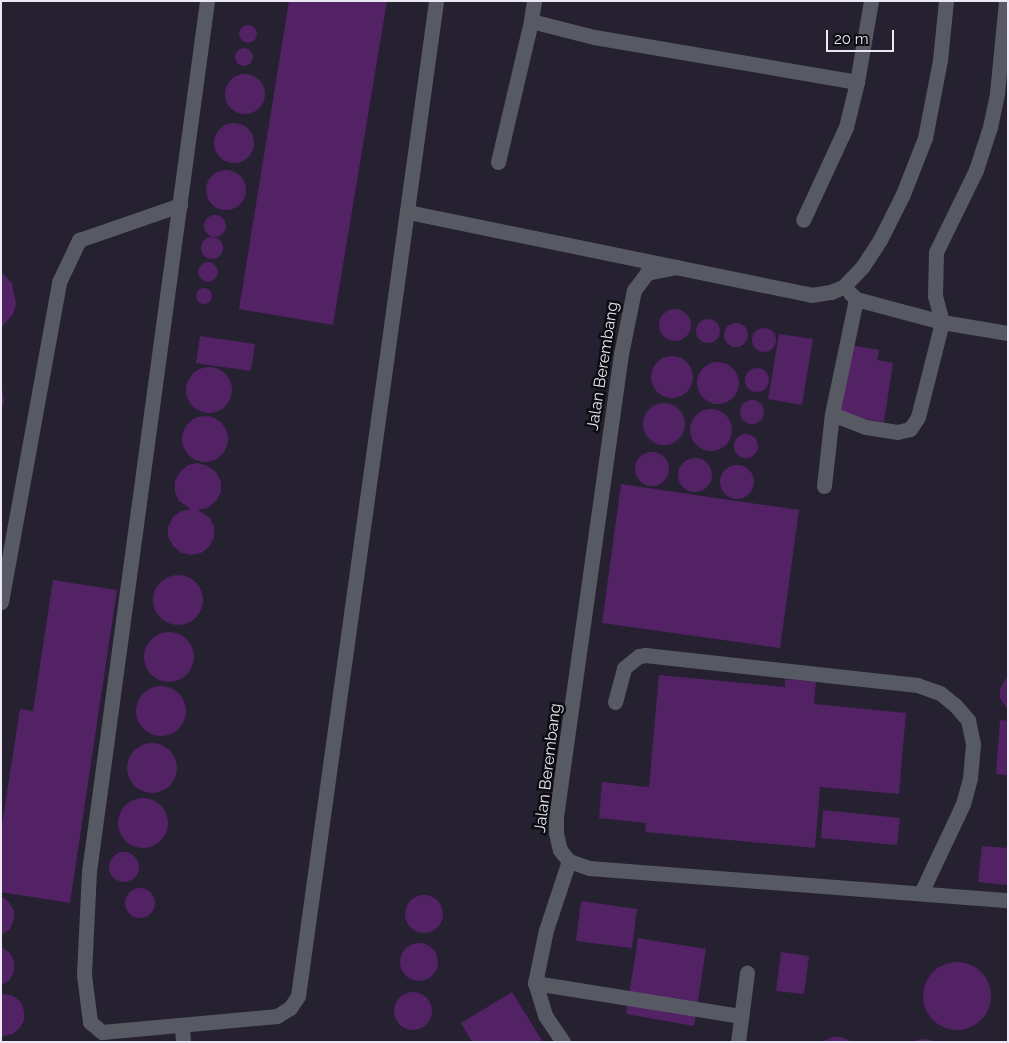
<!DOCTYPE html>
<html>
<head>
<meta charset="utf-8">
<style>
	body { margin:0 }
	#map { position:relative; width:1009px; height:1043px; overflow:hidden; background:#252131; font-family:Raleway,sans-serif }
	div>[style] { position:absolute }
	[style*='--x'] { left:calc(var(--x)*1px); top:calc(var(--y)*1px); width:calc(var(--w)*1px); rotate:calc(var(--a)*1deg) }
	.building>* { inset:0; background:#522265 }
	.round { border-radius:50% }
	.minor>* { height:15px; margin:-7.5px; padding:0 7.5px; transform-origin:7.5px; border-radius:7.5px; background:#585a63 }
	span { translate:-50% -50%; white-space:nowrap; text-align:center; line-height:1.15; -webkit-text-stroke:5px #0e0c13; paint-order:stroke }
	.street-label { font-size:16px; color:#ebe8f4 }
	.frame { position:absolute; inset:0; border:2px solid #ebe8f4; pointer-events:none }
	.scale { position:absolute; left:826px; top:30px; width:68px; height:22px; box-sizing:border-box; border:2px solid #ebe8f4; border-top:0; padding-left:6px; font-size:15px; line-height:18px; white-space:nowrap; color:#ebe8f4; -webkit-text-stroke:4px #0e0c13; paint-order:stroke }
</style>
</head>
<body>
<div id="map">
	<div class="building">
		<div style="clip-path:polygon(289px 1px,387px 1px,333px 325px,239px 309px)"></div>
		<div class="round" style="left:239px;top:25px;width:18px;height:18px"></div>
		<div class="round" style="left:235px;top:48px;width:18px;height:18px"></div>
		<div class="round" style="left:225px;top:74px;width:40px;height:40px"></div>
		<div class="round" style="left:214px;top:123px;width:40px;height:40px"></div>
		<div class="round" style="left:206px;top:170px;width:40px;height:40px"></div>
		<div class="round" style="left:204px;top:215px;width:22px;height:22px"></div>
		<div class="round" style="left:201px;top:237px;width:22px;height:22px"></div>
		<div class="round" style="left:198px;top:262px;width:20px;height:20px"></div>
		<div style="clip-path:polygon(1px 272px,12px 283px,16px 304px,13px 314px,1px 328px)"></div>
		<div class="round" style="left:196px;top:288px;width:16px;height:16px"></div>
		<div class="round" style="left:659px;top:309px;width:32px;height:32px"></div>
		<div class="round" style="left:696px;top:319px;width:24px;height:24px"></div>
		<div class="round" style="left:724px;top:323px;width:24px;height:24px"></div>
		<div class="round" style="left:752px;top:328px;width:24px;height:24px"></div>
		<div style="clip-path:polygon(779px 334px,813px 339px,802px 405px,768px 399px)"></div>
		<div style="clip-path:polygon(200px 336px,255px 344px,251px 371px,196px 363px)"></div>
		<div style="clip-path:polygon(849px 345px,879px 350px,877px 360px,893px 363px,884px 422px,838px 415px)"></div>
		<div class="round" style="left:651px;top:356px;width:42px;height:42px"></div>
		<div class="round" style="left:697px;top:362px;width:42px;height:42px"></div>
		<div class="round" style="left:186px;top:367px;width:46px;height:46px"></div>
		<div class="round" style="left:745px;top:368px;width:24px;height:24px"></div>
		<div style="clip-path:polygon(1px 382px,4px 400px,2px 408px,1px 408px)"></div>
		<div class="round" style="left:740px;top:400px;width:24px;height:24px"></div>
		<div class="round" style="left:643px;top:403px;width:42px;height:42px"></div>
		<div class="round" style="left:690px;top:409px;width:42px;height:42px"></div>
		<div class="round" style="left:182px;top:416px;width:46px;height:46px"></div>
		<div class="round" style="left:734px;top:434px;width:24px;height:24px"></div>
		<div class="round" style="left:635px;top:452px;width:34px;height:34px"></div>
		<div class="round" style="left:678px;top:458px;width:34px;height:34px"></div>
		<div style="clip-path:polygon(198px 463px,208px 466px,216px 472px,221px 482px,221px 492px,216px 501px,208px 508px,198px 510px,210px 518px,214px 527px,214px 537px,209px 547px,201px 553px,191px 555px,181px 553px,173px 546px,168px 537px,168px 527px,173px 517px,181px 511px,191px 509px,179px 501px,175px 492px,175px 481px,180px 472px,188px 465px)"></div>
		<div class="round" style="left:720px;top:465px;width:34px;height:34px"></div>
		<div style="clip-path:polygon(621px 484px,799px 510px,780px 648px,602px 623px)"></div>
		<div class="round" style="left:153px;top:575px;width:50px;height:50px"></div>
		<div style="clip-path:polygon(53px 580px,117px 590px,70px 903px,1px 892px,1px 831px,20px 709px,33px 711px)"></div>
		<div class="round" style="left:144px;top:632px;width:50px;height:50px"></div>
		<div style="clip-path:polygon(659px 675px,785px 687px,785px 679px,816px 682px,814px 704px,906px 713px,899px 794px,820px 787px,815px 848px,645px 832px,646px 823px,599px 818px,602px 782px,649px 787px)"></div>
		<div style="clip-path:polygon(1008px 675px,1008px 710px,1000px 698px,1000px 689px)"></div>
		<div class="round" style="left:136px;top:686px;width:50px;height:50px"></div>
		<div style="clip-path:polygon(1000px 720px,1008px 721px,1008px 775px,996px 774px)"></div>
		<div class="round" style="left:127px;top:743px;width:50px;height:50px"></div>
		<div class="round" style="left:118px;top:798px;width:50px;height:50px"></div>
		<div style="clip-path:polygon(823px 810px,900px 818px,897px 845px,821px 838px)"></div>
		<div style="clip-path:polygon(982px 846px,1008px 848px,1008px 885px,978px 882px)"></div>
		<div class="round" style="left:109px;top:852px;width:30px;height:30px"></div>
		<div class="round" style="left:125px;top:888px;width:30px;height:30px"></div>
		<div class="round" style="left:405px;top:895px;width:38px;height:38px"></div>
		<div style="clip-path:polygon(1px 896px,9px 902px,14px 911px,14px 920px,10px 929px,1px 935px)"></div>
		<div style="clip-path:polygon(581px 901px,637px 909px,632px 948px,576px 941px)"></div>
		<div style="clip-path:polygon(638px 938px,706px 949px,694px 1026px,626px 1014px)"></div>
		<div class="round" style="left:400px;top:943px;width:38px;height:38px"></div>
		<div style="clip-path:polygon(1px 947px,10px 953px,14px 961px,14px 971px,10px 980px,1px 985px)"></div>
		<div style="clip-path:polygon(781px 952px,809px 956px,804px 994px,776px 991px)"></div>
		<div class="round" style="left:923px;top:962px;width:68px;height:68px"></div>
		<div style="clip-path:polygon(512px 992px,543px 1042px,472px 1042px,461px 1023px)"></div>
		<div class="round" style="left:394px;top:992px;width:38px;height:38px"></div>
		<div style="clip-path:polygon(4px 994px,13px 996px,21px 1002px,24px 1011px,24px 1020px,20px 1028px,13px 1034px,4px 1036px,1px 1036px,1px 995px)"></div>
		<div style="clip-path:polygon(832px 1037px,841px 1037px,853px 1042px,822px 1042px)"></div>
		<div style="clip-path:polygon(921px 1039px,931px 1040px,936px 1042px,912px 1042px)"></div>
	</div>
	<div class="minor">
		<div style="--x:207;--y:1;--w:878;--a:97.72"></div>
		<div style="--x:89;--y:871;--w:104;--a:92.8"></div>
		<div style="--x:84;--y:975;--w:47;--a:82.7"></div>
		<div style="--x:90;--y:1022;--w:16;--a:40"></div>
		<div style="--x:102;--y:1032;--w:176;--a:-5.2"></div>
		<div style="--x:277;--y:1016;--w:15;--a:-32"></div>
		<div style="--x:290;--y:1008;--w:14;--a:-56"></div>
		<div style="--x:298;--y:996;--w:1005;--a:-82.1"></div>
		<div style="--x:534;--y:1;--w:20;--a:99"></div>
		<div style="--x:531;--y:21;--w:65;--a:14.3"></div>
		<div style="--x:594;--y:37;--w:267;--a:9.7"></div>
		<div style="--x:857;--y:82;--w:46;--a:103.7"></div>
		<div style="--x:846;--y:127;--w:102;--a:114.8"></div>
		<div style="--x:857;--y:82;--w:82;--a:-80.2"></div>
		<div style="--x:498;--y:162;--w:145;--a:-76.8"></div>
		<div style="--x:408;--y:212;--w:411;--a:11.6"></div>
		<div style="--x:811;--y:295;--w:20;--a:-9"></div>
		<div style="--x:831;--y:292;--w:13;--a:-23"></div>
		<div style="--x:843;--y:287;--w:29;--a:-46"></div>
		<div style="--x:863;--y:266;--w:31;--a:-57"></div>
		<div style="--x:880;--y:240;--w:51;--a:-63.4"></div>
		<div style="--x:903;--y:194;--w:60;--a:-68.6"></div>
		<div style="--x:925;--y:138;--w:79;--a:-79.1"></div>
		<div style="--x:940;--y:60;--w:59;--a:-84.2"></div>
		<div style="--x:677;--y:267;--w:31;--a:169"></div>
		<div style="--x:647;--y:273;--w:21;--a:127"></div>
		<div style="--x:634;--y:290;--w:65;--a:101.5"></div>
		<div style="--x:621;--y:354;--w:470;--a:98"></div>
		<div style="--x:556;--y:819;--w:14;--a:90"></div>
		<div style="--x:556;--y:833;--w:17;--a:77"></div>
		<div style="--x:560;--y:850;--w:14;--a:51"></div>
		<div style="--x:569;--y:861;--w:21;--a:19"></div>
		<div style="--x:589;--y:868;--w:420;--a:4.4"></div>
		<div style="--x:850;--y:293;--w:8;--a:45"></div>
		<div style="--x:856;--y:299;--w:89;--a:15"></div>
		<div style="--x:942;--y:322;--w:67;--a:9.5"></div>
		<div style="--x:832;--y:414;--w:36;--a:21"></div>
		<div style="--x:866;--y:427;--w:31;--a:9"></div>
		<div style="--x:897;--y:432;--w:13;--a:-13"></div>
		<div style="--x:910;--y:429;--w:14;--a:-56"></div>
		<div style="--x:918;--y:417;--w:98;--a:-75.8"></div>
		<div style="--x:942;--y:322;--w:27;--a:-105"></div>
		<div style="--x:935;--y:296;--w:44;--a:-88.7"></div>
		<div style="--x:936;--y:252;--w:91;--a:-64"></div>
		<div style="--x:976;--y:170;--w:45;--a:-72"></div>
		<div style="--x:990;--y:127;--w:35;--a:-78"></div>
		<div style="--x:997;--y:93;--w:92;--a:-84.4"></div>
		<div style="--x:824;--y:486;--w:72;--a:-83.7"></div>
		<div style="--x:832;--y:414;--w:117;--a:-78.2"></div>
		<div style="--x:1;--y:602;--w:325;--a:-79.7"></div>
		<div style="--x:59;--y:282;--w:47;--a:-64.5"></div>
		<div style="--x:79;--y:240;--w:107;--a:-19.1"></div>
		<div style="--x:615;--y:702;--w:35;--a:-75"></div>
		<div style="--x:624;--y:668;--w:19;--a:-39"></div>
		<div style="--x:639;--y:656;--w:6;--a:-9"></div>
		<div style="--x:645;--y:655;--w:274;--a:6.3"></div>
		<div style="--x:917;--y:685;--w:24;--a:19"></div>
		<div style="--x:940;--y:693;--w:19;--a:39"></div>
		<div style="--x:955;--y:705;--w:20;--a:49"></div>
		<div style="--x:968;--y:720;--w:25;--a:78"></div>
		<div style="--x:973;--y:744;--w:34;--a:95"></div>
		<div style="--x:970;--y:778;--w:27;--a:105"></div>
		<div style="--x:963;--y:804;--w:98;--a:115.3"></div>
		<div style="--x:535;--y:983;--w:209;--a:9.1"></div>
		<div style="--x:182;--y:1025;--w:17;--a:87"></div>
		<div style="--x:563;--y:1042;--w:32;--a:-124"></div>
		<div style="--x:545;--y:1015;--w:34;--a:-107"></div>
		<div style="--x:535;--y:983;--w:54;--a:-78.3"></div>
		<div style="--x:546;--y:930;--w:73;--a:-71.6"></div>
		<div style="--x:738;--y:1042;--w:70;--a:-82.6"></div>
	</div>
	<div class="street-label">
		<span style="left:603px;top:366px;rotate:-81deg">Jalan Berembang</span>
		<span style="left:548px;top:768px;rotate:-83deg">Jalan Berembang</span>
	</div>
	<div class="frame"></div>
	<div class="scale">20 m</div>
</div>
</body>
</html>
